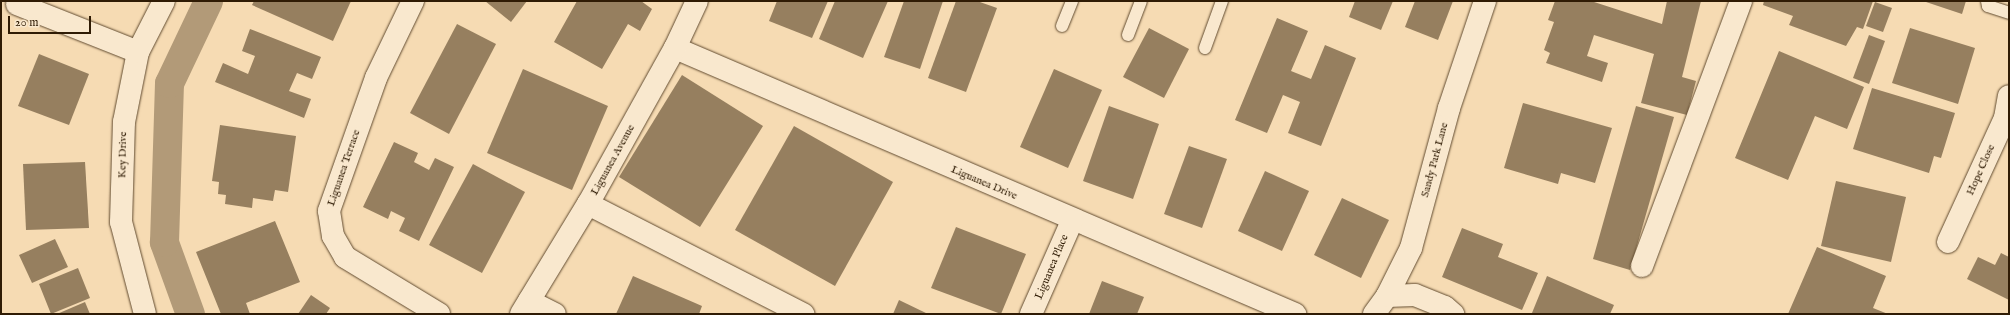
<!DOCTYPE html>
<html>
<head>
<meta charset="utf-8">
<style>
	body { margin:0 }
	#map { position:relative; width:2010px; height:315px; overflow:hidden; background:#f6dbb3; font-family:"IM FELL English",serif }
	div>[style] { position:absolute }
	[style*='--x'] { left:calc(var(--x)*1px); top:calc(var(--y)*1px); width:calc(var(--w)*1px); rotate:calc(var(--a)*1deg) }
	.canal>* { height:29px; margin:-14.5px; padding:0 14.5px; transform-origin:14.5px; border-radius:14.5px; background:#b29a78 }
	.building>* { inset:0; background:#967f5f }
	.roads { filter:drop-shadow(0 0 1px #614b30) drop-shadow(0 0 1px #614b30) }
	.service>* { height:12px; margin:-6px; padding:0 6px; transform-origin:6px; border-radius:6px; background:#f9e8ce }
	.minor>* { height:22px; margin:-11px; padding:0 11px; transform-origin:11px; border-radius:11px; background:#f9e8ce }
	.secondary>* { height:22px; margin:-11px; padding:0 11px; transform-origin:11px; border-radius:11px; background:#f9e8ce }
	span { translate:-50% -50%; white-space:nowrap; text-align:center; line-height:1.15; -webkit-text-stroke:4px #f9e8ce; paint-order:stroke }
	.street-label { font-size:11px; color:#2f1b04 }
	.frame { position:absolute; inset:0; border:2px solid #2f1b04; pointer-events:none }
	.scale { position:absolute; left:8px; top:16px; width:83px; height:18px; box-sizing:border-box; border:2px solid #2f1b04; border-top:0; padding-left:5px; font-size:12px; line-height:14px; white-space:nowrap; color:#2f1b04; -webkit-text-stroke:3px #f9e8ce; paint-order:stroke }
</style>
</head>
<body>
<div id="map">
	<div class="canal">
		<div style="--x:190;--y:314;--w:77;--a:-109.9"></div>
		<div style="--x:164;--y:242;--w:159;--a:-88.2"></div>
		<div style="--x:169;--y:83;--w:91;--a:-64.6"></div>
	</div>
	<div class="building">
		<div style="clip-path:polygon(254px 1px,351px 1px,333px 41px,252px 5px)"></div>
		<div style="clip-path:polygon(485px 1px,527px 1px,511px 22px)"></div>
		<div style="clip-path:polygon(577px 1px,641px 1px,652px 9px,640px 31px,628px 24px,602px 69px,554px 42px)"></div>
		<div style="clip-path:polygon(777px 1px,828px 1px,812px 38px,769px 21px)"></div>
		<div style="clip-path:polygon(835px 1px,888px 1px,863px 58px,819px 39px)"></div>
		<div style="clip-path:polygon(904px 1px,943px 1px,920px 69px,884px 57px)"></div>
		<div style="clip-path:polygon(956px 1px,977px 1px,997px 8px,966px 92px,928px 78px)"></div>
		<div style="clip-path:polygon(1355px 1px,1393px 1px,1381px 30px,1349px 17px)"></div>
		<div style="clip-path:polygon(1415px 1px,1453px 1px,1438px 40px,1405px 27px)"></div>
		<div style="clip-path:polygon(1555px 1px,1591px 1px,1662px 24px,1667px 1px,1701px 1px,1682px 77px,1696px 81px,1687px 115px,1641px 103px,1654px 54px,1594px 35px,1587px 56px,1608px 63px,1602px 82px,1546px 63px,1550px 53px,1544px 50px,1554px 22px,1548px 20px)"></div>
		<div style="clip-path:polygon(1764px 1px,1873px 1px,1863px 29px,1857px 27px,1846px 46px,1789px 25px,1793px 16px,1763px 5px)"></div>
		<div style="clip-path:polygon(1923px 1px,1966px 1px,1962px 14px)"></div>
		<div style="clip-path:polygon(1875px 2px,1892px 8px,1883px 32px,1866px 26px)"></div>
		<div style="clip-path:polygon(1277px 18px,1308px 31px,1291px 71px,1311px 79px,1325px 45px,1356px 58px,1321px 146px,1288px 133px,1300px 102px,1283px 95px,1267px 133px,1235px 120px)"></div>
		<div style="clip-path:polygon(457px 24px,496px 44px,449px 134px,410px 113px)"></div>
		<div style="clip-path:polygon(1149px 28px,1189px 49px,1164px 98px,1123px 77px)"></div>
		<div style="clip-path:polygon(1910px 28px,1975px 48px,1958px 104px,1892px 83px)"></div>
		<div style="clip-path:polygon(250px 29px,321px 57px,312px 79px,297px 73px,289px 91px,311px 99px,304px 118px,215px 82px,223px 63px,248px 74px,255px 56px,242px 51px)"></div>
		<div style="clip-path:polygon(1869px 35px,1885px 41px,1869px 84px,1853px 78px)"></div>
		<div style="clip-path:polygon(1779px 51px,1864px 87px,1847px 129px,1815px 116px,1788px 180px,1735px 158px)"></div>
		<div style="clip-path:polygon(39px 54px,89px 74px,69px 125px,18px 106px)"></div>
		<div style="clip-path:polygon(523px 69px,608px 106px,572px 190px,487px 153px)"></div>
		<div style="clip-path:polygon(1054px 69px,1102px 90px,1068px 168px,1020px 147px)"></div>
		<div style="clip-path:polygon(682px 75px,763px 126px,700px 227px,619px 177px)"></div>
		<div style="clip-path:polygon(1872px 88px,1955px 113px,1941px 158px,1934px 156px,1929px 173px,1853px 149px)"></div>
		<div style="clip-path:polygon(1523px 103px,1612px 128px,1595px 183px,1561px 173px,1558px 184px,1504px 168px)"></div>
		<div style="clip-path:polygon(1109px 106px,1159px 124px,1133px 199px,1083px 181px)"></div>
		<div style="clip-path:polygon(1636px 106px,1674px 117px,1630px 270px,1593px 259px)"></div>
		<div style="clip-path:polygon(220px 125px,296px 136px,288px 192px,275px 190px,273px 201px,253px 198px,252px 208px,225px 204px,226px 195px,218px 194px,219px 182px,212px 181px)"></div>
		<div style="clip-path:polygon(794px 126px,893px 182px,835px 286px,735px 230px)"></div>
		<div style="clip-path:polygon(394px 142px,418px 153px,414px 162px,429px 170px,435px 158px,454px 167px,419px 241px,399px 231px,405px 218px,391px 211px,388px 219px,363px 207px)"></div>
		<div style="clip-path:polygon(1189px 146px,1227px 159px,1202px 228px,1164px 214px)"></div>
		<div style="clip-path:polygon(85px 162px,89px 228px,26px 230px,23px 164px)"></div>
		<div style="clip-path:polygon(473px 164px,525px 192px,482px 273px,429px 245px)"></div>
		<div style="clip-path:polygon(1265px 171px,1309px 191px,1282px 251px,1238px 231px)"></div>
		<div style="clip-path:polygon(1836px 181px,1906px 197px,1891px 262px,1821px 246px)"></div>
		<div style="clip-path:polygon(1342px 198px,1389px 220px,1361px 278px,1314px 255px)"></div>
		<div style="clip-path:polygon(275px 221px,300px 282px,246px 303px,250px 314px,221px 314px,196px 252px)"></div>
		<div style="clip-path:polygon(956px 227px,1026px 254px,1001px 314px,931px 288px)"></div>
		<div style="clip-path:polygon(1462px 228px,1503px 244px,1498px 257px,1538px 273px,1522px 310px,1442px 277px)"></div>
		<div style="clip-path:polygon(55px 239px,68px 267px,32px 283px,19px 255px)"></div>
		<div style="clip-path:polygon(1817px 247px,1886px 276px,1873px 308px,1888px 314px,1788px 314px)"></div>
		<div style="clip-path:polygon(2001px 253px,2009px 257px,2009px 300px,1967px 279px,1978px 257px,1995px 265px)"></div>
		<div style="clip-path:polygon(78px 268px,90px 298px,51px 314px,39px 284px)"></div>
		<div style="clip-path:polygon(633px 276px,702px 306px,699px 314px,616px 314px)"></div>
		<div style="clip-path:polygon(1547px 276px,1614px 305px,1610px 314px,1532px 313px)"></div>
		<div style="clip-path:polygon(1102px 281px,1144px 297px,1137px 314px,1089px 314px)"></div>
		<div style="clip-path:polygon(311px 295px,330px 308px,326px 314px,298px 314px)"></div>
		<div style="clip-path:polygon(899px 300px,928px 314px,893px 314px)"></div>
		<div style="clip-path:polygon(85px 302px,90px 314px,57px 314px)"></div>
	</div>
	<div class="roads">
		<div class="service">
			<div style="--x:1987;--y:1;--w:5;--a:79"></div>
			<div style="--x:1988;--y:6;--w:22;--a:18"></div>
			<div style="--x:1062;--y:26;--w:27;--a:-68"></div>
			<div style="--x:1128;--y:35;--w:36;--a:-69"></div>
			<div style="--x:1205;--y:48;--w:50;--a:-70.1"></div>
		</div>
		<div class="minor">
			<div style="--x:413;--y:1;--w:85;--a:115.7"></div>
			<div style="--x:376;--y:78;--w:141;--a:109.5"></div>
			<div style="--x:329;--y:211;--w:25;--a:81"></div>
			<div style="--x:333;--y:236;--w:24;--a:60"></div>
			<div style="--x:345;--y:257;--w:110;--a:31.2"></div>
			<div style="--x:17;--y:4;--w:130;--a:21.6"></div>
			<div style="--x:675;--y:48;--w:675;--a:23.22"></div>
			<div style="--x:588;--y:204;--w:242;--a:27.1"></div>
			<div style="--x:1948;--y:242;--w:136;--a:-65.3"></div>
			<div style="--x:2005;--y:118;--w:22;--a:-80"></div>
			<div style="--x:1642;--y:266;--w:283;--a:-69.5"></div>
			<div style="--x:1387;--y:296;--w:28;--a:-2"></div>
			<div style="--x:1415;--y:295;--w:32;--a:22"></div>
			<div style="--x:1445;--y:307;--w:11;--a:41"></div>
			<div style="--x:529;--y:301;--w:29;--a:27"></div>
			<div style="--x:145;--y:314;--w:95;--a:-104.6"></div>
			<div style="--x:121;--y:222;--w:100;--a:-88.3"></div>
			<div style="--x:124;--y:122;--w:71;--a:-78.7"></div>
			<div style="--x:138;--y:52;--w:57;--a:-63"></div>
			<div style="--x:1031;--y:314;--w:102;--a:-66.2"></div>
			<div style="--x:1374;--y:314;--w:22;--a:-54"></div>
			<div style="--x:1387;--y:296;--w:54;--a:-63.4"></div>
			<div style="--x:1411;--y:248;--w:145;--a:-74.8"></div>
			<div style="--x:1449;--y:108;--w:113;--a:-71.4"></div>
		</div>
		<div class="secondary">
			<div style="--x:521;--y:314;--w:129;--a:-58.7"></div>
			<div style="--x:588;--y:204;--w:179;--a:-60.9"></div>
			<div style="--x:675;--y:48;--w:52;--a:-64.9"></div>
		</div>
	</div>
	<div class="street-label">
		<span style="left:123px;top:155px;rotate:-89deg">Key Drive</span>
		<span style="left:613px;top:160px;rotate:-61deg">Liguanea Avenue</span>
		<span style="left:1435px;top:160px;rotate:-75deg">Sandy Park Lane</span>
		<span style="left:344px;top:168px;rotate:-71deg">Liguanea Terrace</span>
		<span style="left:1981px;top:170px;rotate:-66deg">Hope Close</span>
		<span style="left:984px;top:183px;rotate:23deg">Liguanea Drive</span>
		<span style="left:1052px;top:267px;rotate:-67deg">Liguanea Place</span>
	</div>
	<div class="frame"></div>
	<div class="scale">20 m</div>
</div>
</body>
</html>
